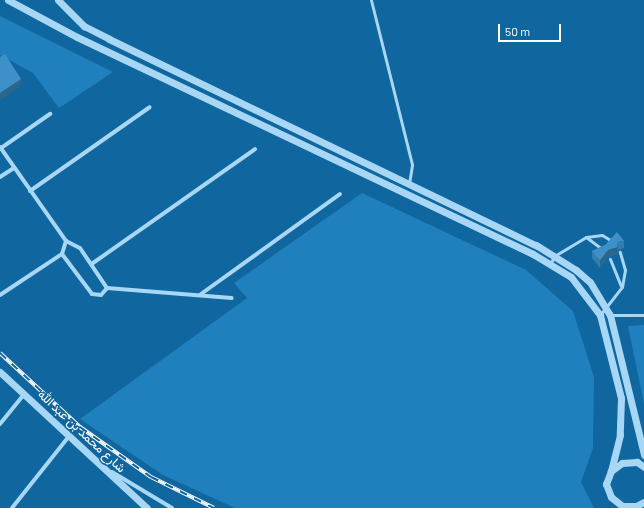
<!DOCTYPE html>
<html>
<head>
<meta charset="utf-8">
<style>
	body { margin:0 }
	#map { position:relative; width:644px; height:508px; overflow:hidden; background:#10669f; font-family:Barlow,Vazirmatn,sans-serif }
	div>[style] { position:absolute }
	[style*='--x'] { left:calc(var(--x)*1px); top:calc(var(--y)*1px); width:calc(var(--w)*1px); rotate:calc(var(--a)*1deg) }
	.green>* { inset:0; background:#1f80bd }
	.service>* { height:3px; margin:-1.5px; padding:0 1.5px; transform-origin:1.5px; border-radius:1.5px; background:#a7d7f5 }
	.minor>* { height:4px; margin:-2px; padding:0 2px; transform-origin:2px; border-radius:2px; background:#a7d7f5 }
	.tertiary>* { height:7px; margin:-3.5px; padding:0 3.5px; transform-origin:3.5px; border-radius:3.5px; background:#a7d7f5 }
	.rail>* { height:4px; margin-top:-2px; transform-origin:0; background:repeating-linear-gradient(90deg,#10669f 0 8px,#fff 0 16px); box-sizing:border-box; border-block:1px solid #fff }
	.wall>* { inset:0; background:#357dac }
	.shaded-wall>* { inset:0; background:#2b668c }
	.building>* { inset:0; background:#3e91c8 }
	span { translate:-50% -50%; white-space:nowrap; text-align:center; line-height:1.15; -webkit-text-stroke:3px #10669f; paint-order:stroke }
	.street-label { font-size:13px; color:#fff }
	.scale { position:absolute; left:498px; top:24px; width:63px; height:18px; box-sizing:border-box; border:2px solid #fff; border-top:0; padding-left:5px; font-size:12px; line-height:14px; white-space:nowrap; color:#fff; -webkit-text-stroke:3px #10669f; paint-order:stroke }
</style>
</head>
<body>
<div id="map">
	<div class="green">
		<div style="clip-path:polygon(0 16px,113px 72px,59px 108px,33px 73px,0 55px)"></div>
		<div style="clip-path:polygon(362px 193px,526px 270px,573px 311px,594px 377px,593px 448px,581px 482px,594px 508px,235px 508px,163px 475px,80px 419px,247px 298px,234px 283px)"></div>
		<div style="clip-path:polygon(644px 325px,644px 404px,628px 326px)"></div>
	</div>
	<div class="service">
		<div style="--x:371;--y:0;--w:170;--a:76"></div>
		<div style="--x:412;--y:165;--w:18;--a:99"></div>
		<div style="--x:586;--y:237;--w:21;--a:37"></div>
		<div style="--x:610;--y:259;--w:29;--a:68"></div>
		<div style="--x:550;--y:263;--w:10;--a:-53"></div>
		<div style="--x:556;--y:255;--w:35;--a:-31"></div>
		<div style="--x:586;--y:237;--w:16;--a:-7"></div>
		<div style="--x:602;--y:235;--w:12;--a:31"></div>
		<div style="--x:600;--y:315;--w:36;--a:-52"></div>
		<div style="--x:622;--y:287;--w:17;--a:-80"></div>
		<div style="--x:625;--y:270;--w:19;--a:-106"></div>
		<div style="--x:610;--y:315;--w:34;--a:0"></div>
	</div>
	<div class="minor">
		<div style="--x:0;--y:147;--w:115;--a:54.9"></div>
		<div style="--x:66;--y:241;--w:16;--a:27"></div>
		<div style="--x:80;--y:248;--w:48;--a:56"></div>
		<div style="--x:107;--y:288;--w:125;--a:4.6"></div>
		<div style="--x:1;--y:148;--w:60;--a:-34.8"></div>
		<div style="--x:0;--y:177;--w:17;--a:-33"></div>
		<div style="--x:30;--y:191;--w:146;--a:-35"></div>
		<div style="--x:62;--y:254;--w:50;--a:53.1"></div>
		<div style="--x:92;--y:294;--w:9;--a:6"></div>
		<div style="--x:101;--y:295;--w:9;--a:-49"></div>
		<div style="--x:93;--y:263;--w:198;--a:-35.1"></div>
		<div style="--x:201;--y:294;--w:171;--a:-35.7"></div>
		<div style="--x:0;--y:295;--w:74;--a:-33.5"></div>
		<div style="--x:62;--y:254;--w:14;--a:-73"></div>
		<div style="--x:0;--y:424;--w:38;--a:-51"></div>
		<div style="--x:112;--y:472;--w:70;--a:31"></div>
		<div style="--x:12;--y:508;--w:92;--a:-51.6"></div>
	</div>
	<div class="tertiary">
		<div style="--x:8;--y:0;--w:78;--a:28.2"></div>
		<div style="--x:77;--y:37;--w:505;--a:25.45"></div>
		<div style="--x:533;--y:254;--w:44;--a:31.2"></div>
		<div style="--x:571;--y:277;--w:48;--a:52.7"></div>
		<div style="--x:600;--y:315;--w:86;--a:75.8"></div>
		<div style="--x:621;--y:398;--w:37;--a:92"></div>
		<div style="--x:620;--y:435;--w:37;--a:104"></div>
		<div style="--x:58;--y:0;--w:37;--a:45"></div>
		<div style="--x:84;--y:26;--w:28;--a:27"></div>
		<div style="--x:109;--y:39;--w:474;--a:25.8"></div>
		<div style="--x:536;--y:245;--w:47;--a:32"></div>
		<div style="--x:576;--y:270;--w:18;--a:41"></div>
		<div style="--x:590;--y:282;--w:39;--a:59"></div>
		<div style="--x:610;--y:315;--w:144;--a:76.3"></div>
		<div style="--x:0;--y:372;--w:200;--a:42.8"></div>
		<div style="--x:644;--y:467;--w:9;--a:-144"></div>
		<div style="--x:637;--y:462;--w:15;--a:176"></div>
		<div style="--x:622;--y:463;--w:14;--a:144"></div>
		<div style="--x:611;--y:471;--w:14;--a:111"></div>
		<div style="--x:606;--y:484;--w:14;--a:69"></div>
		<div style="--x:611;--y:497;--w:14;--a:39"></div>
		<div style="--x:622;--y:506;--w:14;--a:0"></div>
		<div style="--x:636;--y:506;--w:9;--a:-27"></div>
	</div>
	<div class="rail">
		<div style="--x:0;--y:353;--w:109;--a:42.8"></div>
		<div style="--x:80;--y:427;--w:87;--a:35.2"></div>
		<div style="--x:151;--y:477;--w:70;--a:26.2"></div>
	</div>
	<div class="wall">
		<div style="clip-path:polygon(624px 241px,624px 248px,618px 250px,617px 254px,608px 257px,600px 268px,592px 258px,592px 251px,605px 245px)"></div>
	</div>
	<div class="shaded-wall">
		<div style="clip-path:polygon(21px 79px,21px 86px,0 101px,0 93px)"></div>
		<div style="clip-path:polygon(618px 242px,617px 254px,608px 257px,600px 268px,600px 260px,608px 250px)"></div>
	</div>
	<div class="building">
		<div style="clip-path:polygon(5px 54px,21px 79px,0 93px,0 57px)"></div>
		<div style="clip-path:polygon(617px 232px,624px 241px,618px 242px,617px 247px,608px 250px,600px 260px,592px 251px,605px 245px)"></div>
	</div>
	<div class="street-label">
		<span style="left:82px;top:431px;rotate:43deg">شارع محمد بن عبد الله</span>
	</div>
	<div class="scale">50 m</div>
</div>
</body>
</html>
